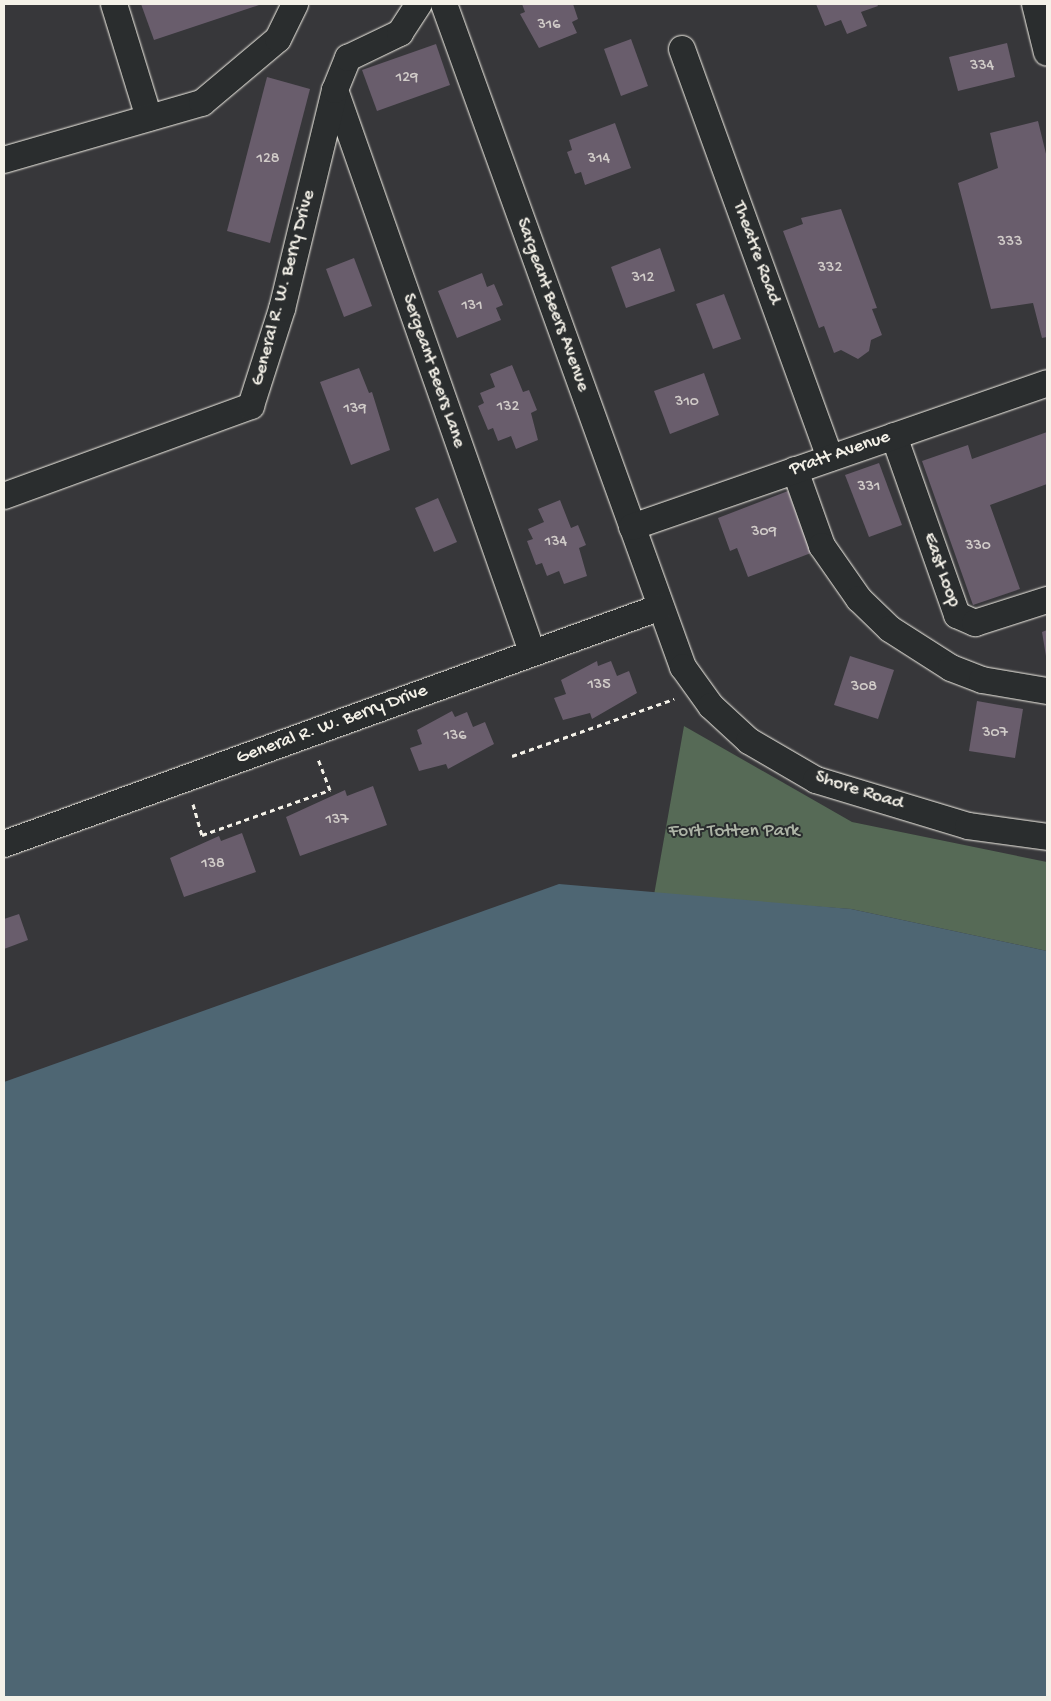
<!DOCTYPE html>
<html>
<head>
<meta charset="utf-8">
<style>
	body { margin:0 }
	#map { position:relative; width:1051px; height:1701px; overflow:hidden; background:#37373a; font-family:"Gochi Hand",sans-serif }
	div>[style] { position:absolute }
	[style*='--x'] { left:calc(var(--x)*1px); top:calc(var(--y)*1px); width:calc(var(--w)*1px); rotate:calc(var(--a)*1deg) }
	.green>* { inset:0; background:#566a56 }
	.water>* { inset:0; background:#4e6673 }
	.building>* { inset:0; background:#695d6c }
	.path>* { height:3px; margin-top:-1.5px; transform-origin:0; background:repeating-linear-gradient(90deg,#f4f1e8 0 5px,transparent 0 9px) }
	.roads { filter:drop-shadow(0 0 1px #f4f1e8) drop-shadow(0 0 1px #f4f1e8) }
	.minor>* { height:26px; margin:-13px; padding:0 13px; transform-origin:13px; border-radius:13px; background:#2a2d2e }
	span { translate:-50% -50%; white-space:nowrap; text-align:center; line-height:1.15; -webkit-text-stroke:4px #2a2d2e; paint-order:stroke }
	.number-label { font-size:16px; color:#d1ccc9 }
	.number-label span { -webkit-text-stroke-width:0 }
	.street-label { font-size:19px; color:#f4f1e8 }
	.park-label { font-size:19px; color:#adb4a6 }
	.frame { position:absolute; inset:0; border:5px solid #f4f1e8; pointer-events:none }
</style>
</head>
<body>
<div id="map">
	<div class="green">
		<div style="clip-path:polygon(684px 726px,852px 822px,1047px 862px,1047px 951px,851px 909px,654px 895px)"></div>
	</div>
	<div class="water">
		<div style="clip-path:polygon(559px 884px,851px 909px,1047px 951px,1047px 1697px,4px 1697px,4px 1082px)"></div>
	</div>
	<div class="building">
		<div style="clip-path:polygon(141px 4px,262px 4px,154px 40px)"></div>
		<div style="clip-path:polygon(522px 4px,573px 4px,578px 19px,572px 22px,577px 33px,539px 48px,520px 14px,525px 12px)"></div>
		<div style="clip-path:polygon(816px 4px,877px 4px,878px 6px,861px 12px,867px 26px,847px 34px,841px 20px,825px 26px)"></div>
		<div style="clip-path:polygon(631px 39px,648px 86px,621px 96px,604px 49px)"></div>
		<div style="clip-path:polygon(1007px 43px,1015px 77px,958px 91px,949px 57px)"></div>
		<div style="clip-path:polygon(436px 44px,450px 85px,377px 111px,362px 70px)"></div>
		<div style="clip-path:polygon(267px 77px,310px 89px,270px 243px,227px 231px)"></div>
		<div style="clip-path:polygon(1038px 121px,1047px 158px,1047px 337px,1042px 338px,1033px 303px,991px 309px,958px 183px,998px 168px,990px 133px)"></div>
		<div style="clip-path:polygon(615px 123px,631px 168px,585px 185px,581px 172px,575px 174px,567px 152px,572px 150px,569px 140px)"></div>
		<div style="clip-path:polygon(841px 209px,877px 308px,872px 309px,882px 335px,871px 340px,869px 351px,858px 359px,841px 350px,834px 353px,824px 326px,819px 328px,783px 231px,803px 224px,801px 218px)"></div>
		<div style="clip-path:polygon(660px 248px,675px 291px,626px 308px,611px 267px)"></div>
		<div style="clip-path:polygon(354px 258px,372px 306px,344px 317px,326px 269px)"></div>
		<div style="clip-path:polygon(482px 273px,487px 287px,494px 284px,503px 305px,496px 308px,501px 320px,457px 338px,438px 291px)"></div>
		<div style="clip-path:polygon(724px 294px,741px 339px,713px 349px,696px 304px)"></div>
		<div style="clip-path:polygon(512px 365px,523px 392px,529px 390px,537px 410px,531px 413px,538px 440px,516px 449px,511px 436px,498px 441px,493px 428px,488px 430px,478px 406px,484px 403px,480px 393px,495px 387px,490px 374px)"></div>
		<div style="clip-path:polygon(359px 368px,369px 393px,372px 392px,390px 450px,351px 465px,320px 382px)"></div>
		<div style="clip-path:polygon(704px 373px,719px 415px,670px 434px,654px 391px)"></div>
		<div style="clip-path:polygon(1047px 432px,1047px 484px,990px 505px,1020px 589px,973px 605px,922px 461px,968px 445px,972px 459px)"></div>
		<div style="clip-path:polygon(879px 463px,902px 525px,869px 537px,845px 475px)"></div>
		<div style="clip-path:polygon(788px 491px,811px 553px,748px 577px,737px 548px,730px 551px,718px 518px)"></div>
		<div style="clip-path:polygon(438px 498px,457px 542px,434px 552px,415px 508px)"></div>
		<div style="clip-path:polygon(560px 500px,571px 528px,578px 525px,586px 545px,579px 548px,587px 576px,564px 584px,559px 571px,547px 576px,542px 563px,536px 565px,527px 541px,533px 539px,528px 529px,544px 522px,538px 509px)"></div>
		<div style="clip-path:polygon(1047px 630px,1047px 656px,1046px 656px,1042px 632px)"></div>
		<div style="clip-path:polygon(850px 656px,894px 670px,878px 719px,834px 705px)"></div>
		<div style="clip-path:polygon(597px 661px,598px 666px,611px 661px,617px 676px,629px 671px,637px 693px,592px 719px,590px 713px,563px 720px,554px 698px,566px 694px,561px 680px)"></div>
		<div style="clip-path:polygon(977px 701px,1023px 709px,1015px 758px,969px 751px)"></div>
		<div style="clip-path:polygon(452px 711px,455px 717px,467px 712px,473px 727px,485px 722px,494px 744px,448px 769px,446px 764px,419px 771px,410px 748px,422px 744px,417px 730px)"></div>
		<div style="clip-path:polygon(373px 786px,387px 825px,300px 856px,286px 817px,345px 790px,347px 796px)"></div>
		<div style="clip-path:polygon(242px 833px,256px 872px,184px 897px,170px 858px,219px 836px,221px 841px)"></div>
		<div style="clip-path:polygon(19px 914px,28px 940px,4px 949px,4px 919px)"></div>
	</div>
	<div class="path">
		<div style="--x:512;--y:756;--w:172;--a:-19.4"></div>
		<div style="--x:193;--y:804;--w:32;--a:74"></div>
		<div style="--x:202;--y:835;--w:136;--a:-19.4"></div>
		<div style="--x:330;--y:790;--w:33;--a:-111"></div>
	</div>
	<div class="roads">
		<div class="minor">
			<div style="--x:114;--y:4;--w:119;--a:72.9"></div>
			<div style="--x:444;--y:4;--w:705;--a:70.18"></div>
			<div style="--x:683;--y:667;--w:48;--a:54.3"></div>
			<div style="--x:711;--y:706;--w:52;--a:42.6"></div>
			<div style="--x:749;--y:741;--w:78;--a:30.2"></div>
			<div style="--x:816;--y:780;--w:159;--a:16.8"></div>
			<div style="--x:968;--y:826;--w:80;--a:7.9"></div>
			<div style="--x:1035;--y:4;--w:50;--a:76.2"></div>
			<div style="--x:682;--y:49;--w:435;--a:70.1"></div>
			<div style="--x:335;--y:90;--w:596;--a:70.68"></div>
			<div style="--x:4;--y:160;--w:206;--a:-16.1"></div>
			<div style="--x:202;--y:103;--w:99;--a:-40.1"></div>
			<div style="--x:278;--y:39;--w:39;--a:-64"></div>
			<div style="--x:894;--y:436;--w:190;--a:70.6"></div>
			<div style="--x:957;--y:615;--w:20;--a:24"></div>
			<div style="--x:975;--y:623;--w:76;--a:-17.7"></div>
			<div style="--x:795;--y:470;--w:81;--a:70.4"></div>
			<div style="--x:822;--y:546;--w:65;--a:55.1"></div>
			<div style="--x:859;--y:599;--w:43;--a:44.1"></div>
			<div style="--x:890;--y:629;--w:72;--a:32.6"></div>
			<div style="--x:951;--y:668;--w:33;--a:21"></div>
			<div style="--x:982;--y:680;--w:66;--a:9.6"></div>
			<div style="--x:4;--y:496;--w:263;--a:-20"></div>
			<div style="--x:251;--y:406;--w:102;--a:-72.3"></div>
			<div style="--x:282;--y:309;--w:225;--a:-76.4"></div>
			<div style="--x:335;--y:90;--w:35;--a:-68"></div>
			<div style="--x:348;--y:58;--w:58;--a:-25.7"></div>
			<div style="--x:400;--y:33;--w:35;--a:-57"></div>
			<div style="--x:632;--y:527;--w:439;--a:-19.1"></div>
			<div style="--x:4;--y:844;--w:698;--a:-19.84"></div>
		</div>
	</div>
	<div class="number-label">
		<span style="left:549px;top:26px">316</span>
		<span style="left:982px;top:67px">334</span>
		<span style="left:407px;top:79px">129</span>
		<span style="left:268px;top:160px">128</span>
		<span style="left:599px;top:160px">314</span>
		<span style="left:1010px;top:243px">333</span>
		<span style="left:830px;top:269px">332</span>
		<span style="left:643px;top:279px">312</span>
		<span style="left:472px;top:307px">131</span>
		<span style="left:687px;top:403px">310</span>
		<span style="left:508px;top:408px">132</span>
		<span style="left:355px;top:410px">139</span>
		<span style="left:869px;top:488px">331</span>
		<span style="left:764px;top:533px">309</span>
		<span style="left:556px;top:543px">134</span>
		<span style="left:978px;top:547px">330</span>
		<span style="left:599px;top:686px">135</span>
		<span style="left:864px;top:688px">308</span>
		<span style="left:995px;top:734px">307</span>
		<span style="left:455px;top:737px">136</span>
		<span style="left:337px;top:821px">137</span>
		<span style="left:213px;top:865px">138</span>
	</div>
	<div class="street-label">
		<span style="left:756px;top:253px;rotate:70deg">Theatre Road</span>
		<span style="left:284px;top:288px;rotate:-75deg">General R. W. Berry Drive</span>
		<span style="left:552px;top:305px;rotate:70deg">Sargeant Beers Avenue</span>
		<span style="left:433px;top:371px;rotate:71deg">Sergeant Beers Lane</span>
		<span style="left:840px;top:454px;rotate:-19deg">Pratt Avenue</span>
		<span style="left:941px;top:570px;rotate:70deg">East Loop</span>
		<span style="left:332px;top:725px;rotate:-20deg">General R. W. Berry Drive</span>
		<span style="left:859px;top:791px;rotate:18deg">Shore Road</span>
	</div>
	<div class="park-label">
		<span style="left:734px;top:832px">Fort Totten Park</span>
	</div>
	<div class="frame"></div>
</div>
</body>
</html>
